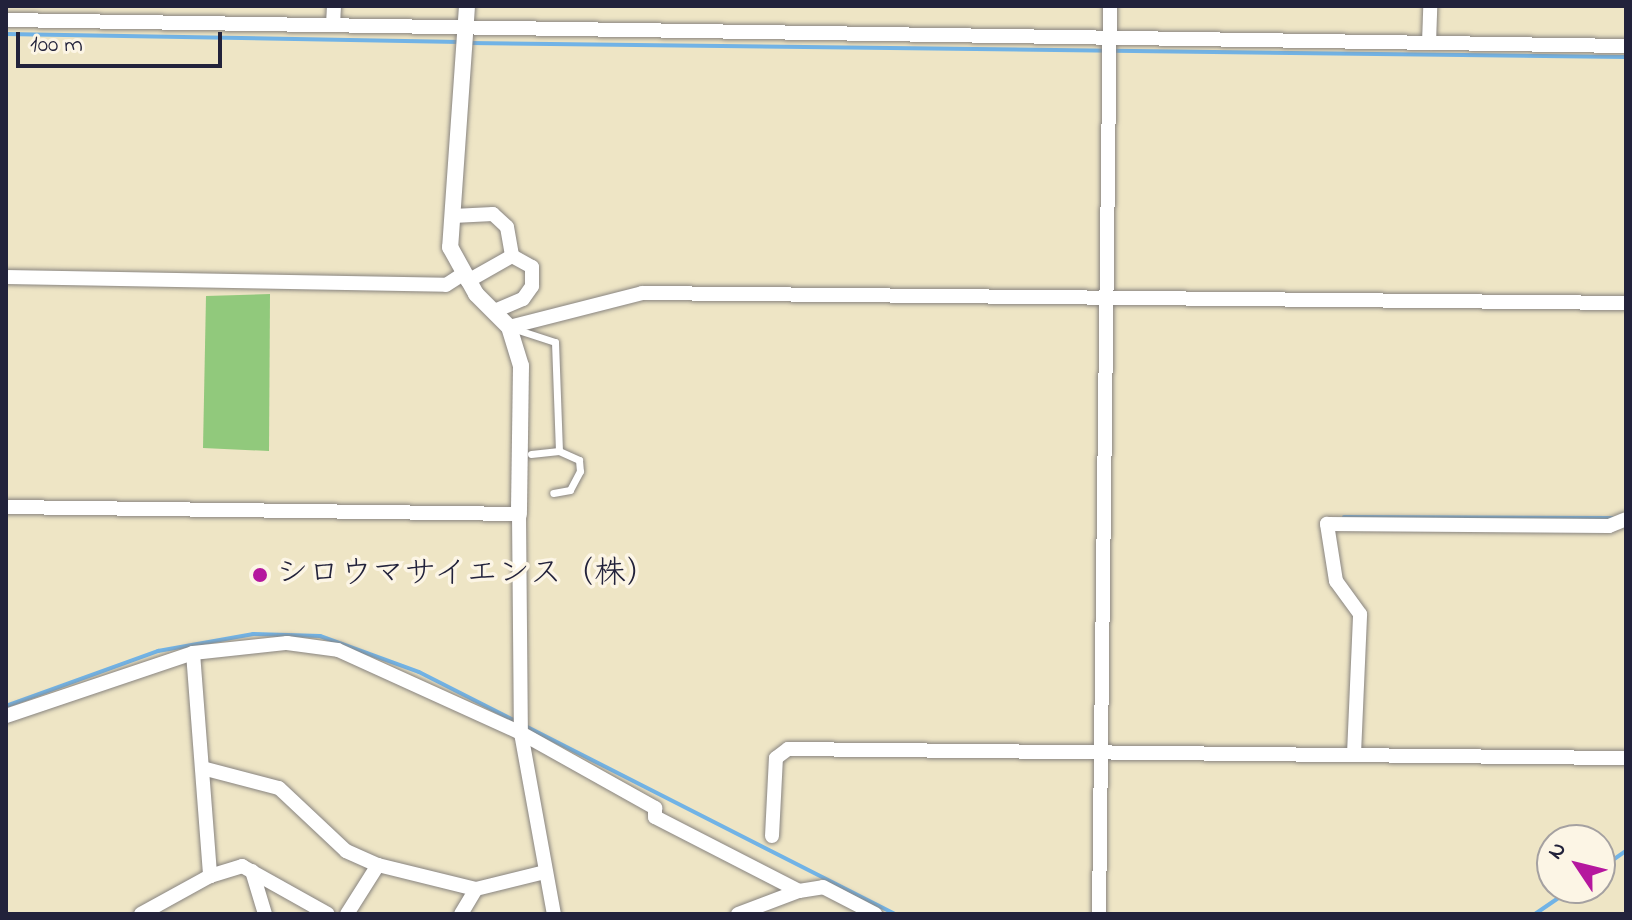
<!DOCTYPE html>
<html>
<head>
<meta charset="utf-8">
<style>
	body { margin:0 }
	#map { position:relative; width:1632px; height:920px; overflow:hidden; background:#eee5c5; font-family:"Indie Flower","Klee One",sans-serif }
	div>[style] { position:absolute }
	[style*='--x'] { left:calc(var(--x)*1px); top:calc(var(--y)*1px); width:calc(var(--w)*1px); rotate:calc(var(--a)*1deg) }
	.green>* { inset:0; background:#91c97c }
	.stream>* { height:4px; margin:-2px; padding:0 2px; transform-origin:2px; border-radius:2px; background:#71b3e6 }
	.roads { filter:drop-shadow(0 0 2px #888480) drop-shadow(0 0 2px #888480) }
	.service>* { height:7px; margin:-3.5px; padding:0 3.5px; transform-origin:3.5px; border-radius:3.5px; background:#fff }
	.minor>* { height:14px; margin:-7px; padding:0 7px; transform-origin:7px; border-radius:7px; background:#fff }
	.tertiary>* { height:16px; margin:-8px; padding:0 8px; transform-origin:8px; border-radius:8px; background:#fff }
	.dots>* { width:22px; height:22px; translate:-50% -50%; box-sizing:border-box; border:4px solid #fcf5e5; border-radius:50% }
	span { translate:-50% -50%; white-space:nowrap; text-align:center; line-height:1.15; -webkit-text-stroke:7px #fcf5e5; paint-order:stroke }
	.poi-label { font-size:32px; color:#22223b }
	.left { translate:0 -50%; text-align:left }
	.frame { position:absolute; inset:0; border:8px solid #22223b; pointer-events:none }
	.north { position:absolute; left:1536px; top:824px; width:80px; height:80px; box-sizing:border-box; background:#fcf5e5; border:2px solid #a5a1a1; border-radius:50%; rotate:305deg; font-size:22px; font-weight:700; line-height:32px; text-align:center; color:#22223b }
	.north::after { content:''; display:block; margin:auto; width:28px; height:36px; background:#b5179e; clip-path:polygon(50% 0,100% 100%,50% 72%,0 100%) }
	.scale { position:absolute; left:16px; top:32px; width:206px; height:36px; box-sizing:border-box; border:4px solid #22223b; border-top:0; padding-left:10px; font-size:24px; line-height:28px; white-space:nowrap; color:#22223b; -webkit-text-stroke:6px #fcf5e5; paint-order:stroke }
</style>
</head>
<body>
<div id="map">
	<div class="green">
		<div style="clip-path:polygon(270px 294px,269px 451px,203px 448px,206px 296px)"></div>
	</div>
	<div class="stream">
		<div style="--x:6;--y:34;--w:454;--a:1"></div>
		<div style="--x:469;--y:43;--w:1157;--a:0.69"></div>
		<div style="--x:1344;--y:517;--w:268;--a:0.2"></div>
		<div style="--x:6;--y:706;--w:162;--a:-19.9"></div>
		<div style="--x:158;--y:651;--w:97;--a:-10.1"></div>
		<div style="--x:253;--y:634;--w:67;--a:1.7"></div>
		<div style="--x:320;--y:636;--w:105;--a:20"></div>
		<div style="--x:419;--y:672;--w:534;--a:26.95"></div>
		<div style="--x:1600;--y:869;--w:32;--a:-35"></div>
		<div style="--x:1535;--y:914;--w:46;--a:-34.4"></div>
	</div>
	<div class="roads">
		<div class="service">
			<div style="--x:515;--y:329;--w:42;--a:18"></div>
			<div style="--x:555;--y:342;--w:109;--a:87.9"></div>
			<div style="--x:559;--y:451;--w:22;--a:24"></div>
			<div style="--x:579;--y:460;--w:11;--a:85"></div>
			<div style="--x:580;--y:471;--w:21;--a:118"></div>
			<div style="--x:570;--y:490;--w:17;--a:170"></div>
			<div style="--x:531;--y:454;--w:28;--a:-6"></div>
		</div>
		<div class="minor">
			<div style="--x:6;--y:20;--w:1620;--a:0.92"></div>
			<div style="--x:333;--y:25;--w:19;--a:-87"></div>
			<div style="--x:1429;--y:43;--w:37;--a:-88"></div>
			<div style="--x:453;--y:216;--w:40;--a:-2.9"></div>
			<div style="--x:493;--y:214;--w:19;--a:43"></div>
			<div style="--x:507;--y:227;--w:29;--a:80"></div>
			<div style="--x:512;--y:256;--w:51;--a:150.4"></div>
			<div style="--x:6;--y:277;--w:440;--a:1"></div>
			<div style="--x:446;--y:285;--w:20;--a:-33"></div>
			<div style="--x:497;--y:310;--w:28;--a:-23"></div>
			<div style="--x:523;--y:299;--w:16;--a:-55"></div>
			<div style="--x:532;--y:286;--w:19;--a:-90"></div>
			<div style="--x:532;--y:267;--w:23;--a:-151"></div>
			<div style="--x:509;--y:327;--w:137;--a:-14.3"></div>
			<div style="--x:642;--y:293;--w:984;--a:0.58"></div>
			<div style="--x:6;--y:507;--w:513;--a:0.78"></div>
			<div style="--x:519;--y:514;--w:219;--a:89.5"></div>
			<div style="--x:521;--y:733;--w:184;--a:79.7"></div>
			<div style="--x:193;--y:653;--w:224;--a:85.6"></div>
			<div style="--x:210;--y:876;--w:34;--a:-17"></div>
			<div style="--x:242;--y:866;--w:98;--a:29.2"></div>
			<div style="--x:6;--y:716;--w:197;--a:-18.6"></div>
			<div style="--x:193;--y:653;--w:95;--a:-6.1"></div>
			<div style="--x:287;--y:643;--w:51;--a:7.8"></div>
			<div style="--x:338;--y:650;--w:201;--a:24.4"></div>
			<div style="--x:521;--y:733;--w:154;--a:29.2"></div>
			<div style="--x:655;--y:808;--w:9;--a:90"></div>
			<div style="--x:655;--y:817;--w:162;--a:27.2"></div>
			<div style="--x:799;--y:891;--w:24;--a:-9"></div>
			<div style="--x:823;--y:887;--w:59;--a:27.4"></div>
			<div style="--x:1354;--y:754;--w:140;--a:-87.5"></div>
			<div style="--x:1360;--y:614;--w:41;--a:-126"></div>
			<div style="--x:1336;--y:581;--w:58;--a:-99"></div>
			<div style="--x:1327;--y:524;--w:282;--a:0.4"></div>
			<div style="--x:1609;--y:526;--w:18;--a:-22"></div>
			<div style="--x:206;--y:769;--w:75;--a:14.6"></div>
			<div style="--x:279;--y:788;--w:92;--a:43.2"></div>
			<div style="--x:346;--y:851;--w:35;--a:24"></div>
			<div style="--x:772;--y:836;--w:78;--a:-87.1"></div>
			<div style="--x:776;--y:758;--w:15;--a:-37"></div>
			<div style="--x:788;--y:749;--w:838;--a:0.62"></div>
			<div style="--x:252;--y:871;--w:45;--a:73.2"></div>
			<div style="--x:476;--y:889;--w:71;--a:-13.8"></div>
			<div style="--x:141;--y:914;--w:79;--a:-28.8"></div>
			<div style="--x:347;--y:914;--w:58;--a:-57.7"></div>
			<div style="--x:378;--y:865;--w:101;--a:13.8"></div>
			<div style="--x:476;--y:889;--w:29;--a:121"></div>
			<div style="--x:738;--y:914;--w:65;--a:-20.7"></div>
			<div style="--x:1099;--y:914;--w:908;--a:-89.31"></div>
		</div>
		<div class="tertiary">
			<div style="--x:467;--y:6;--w:242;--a:94"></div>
			<div style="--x:450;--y:247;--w:54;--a:61"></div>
			<div style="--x:476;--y:294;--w:47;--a:45"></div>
			<div style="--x:509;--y:327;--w:41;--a:72.9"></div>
			<div style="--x:521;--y:366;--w:148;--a:90.8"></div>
		</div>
	</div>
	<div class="dots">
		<div style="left:260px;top:575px;background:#b5179e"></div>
	</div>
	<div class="poi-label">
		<span class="left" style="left:276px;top:575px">シロウマサイエンス（株）</span>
	</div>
	<div class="frame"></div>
	<div class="north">N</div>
	<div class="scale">100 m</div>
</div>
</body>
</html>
